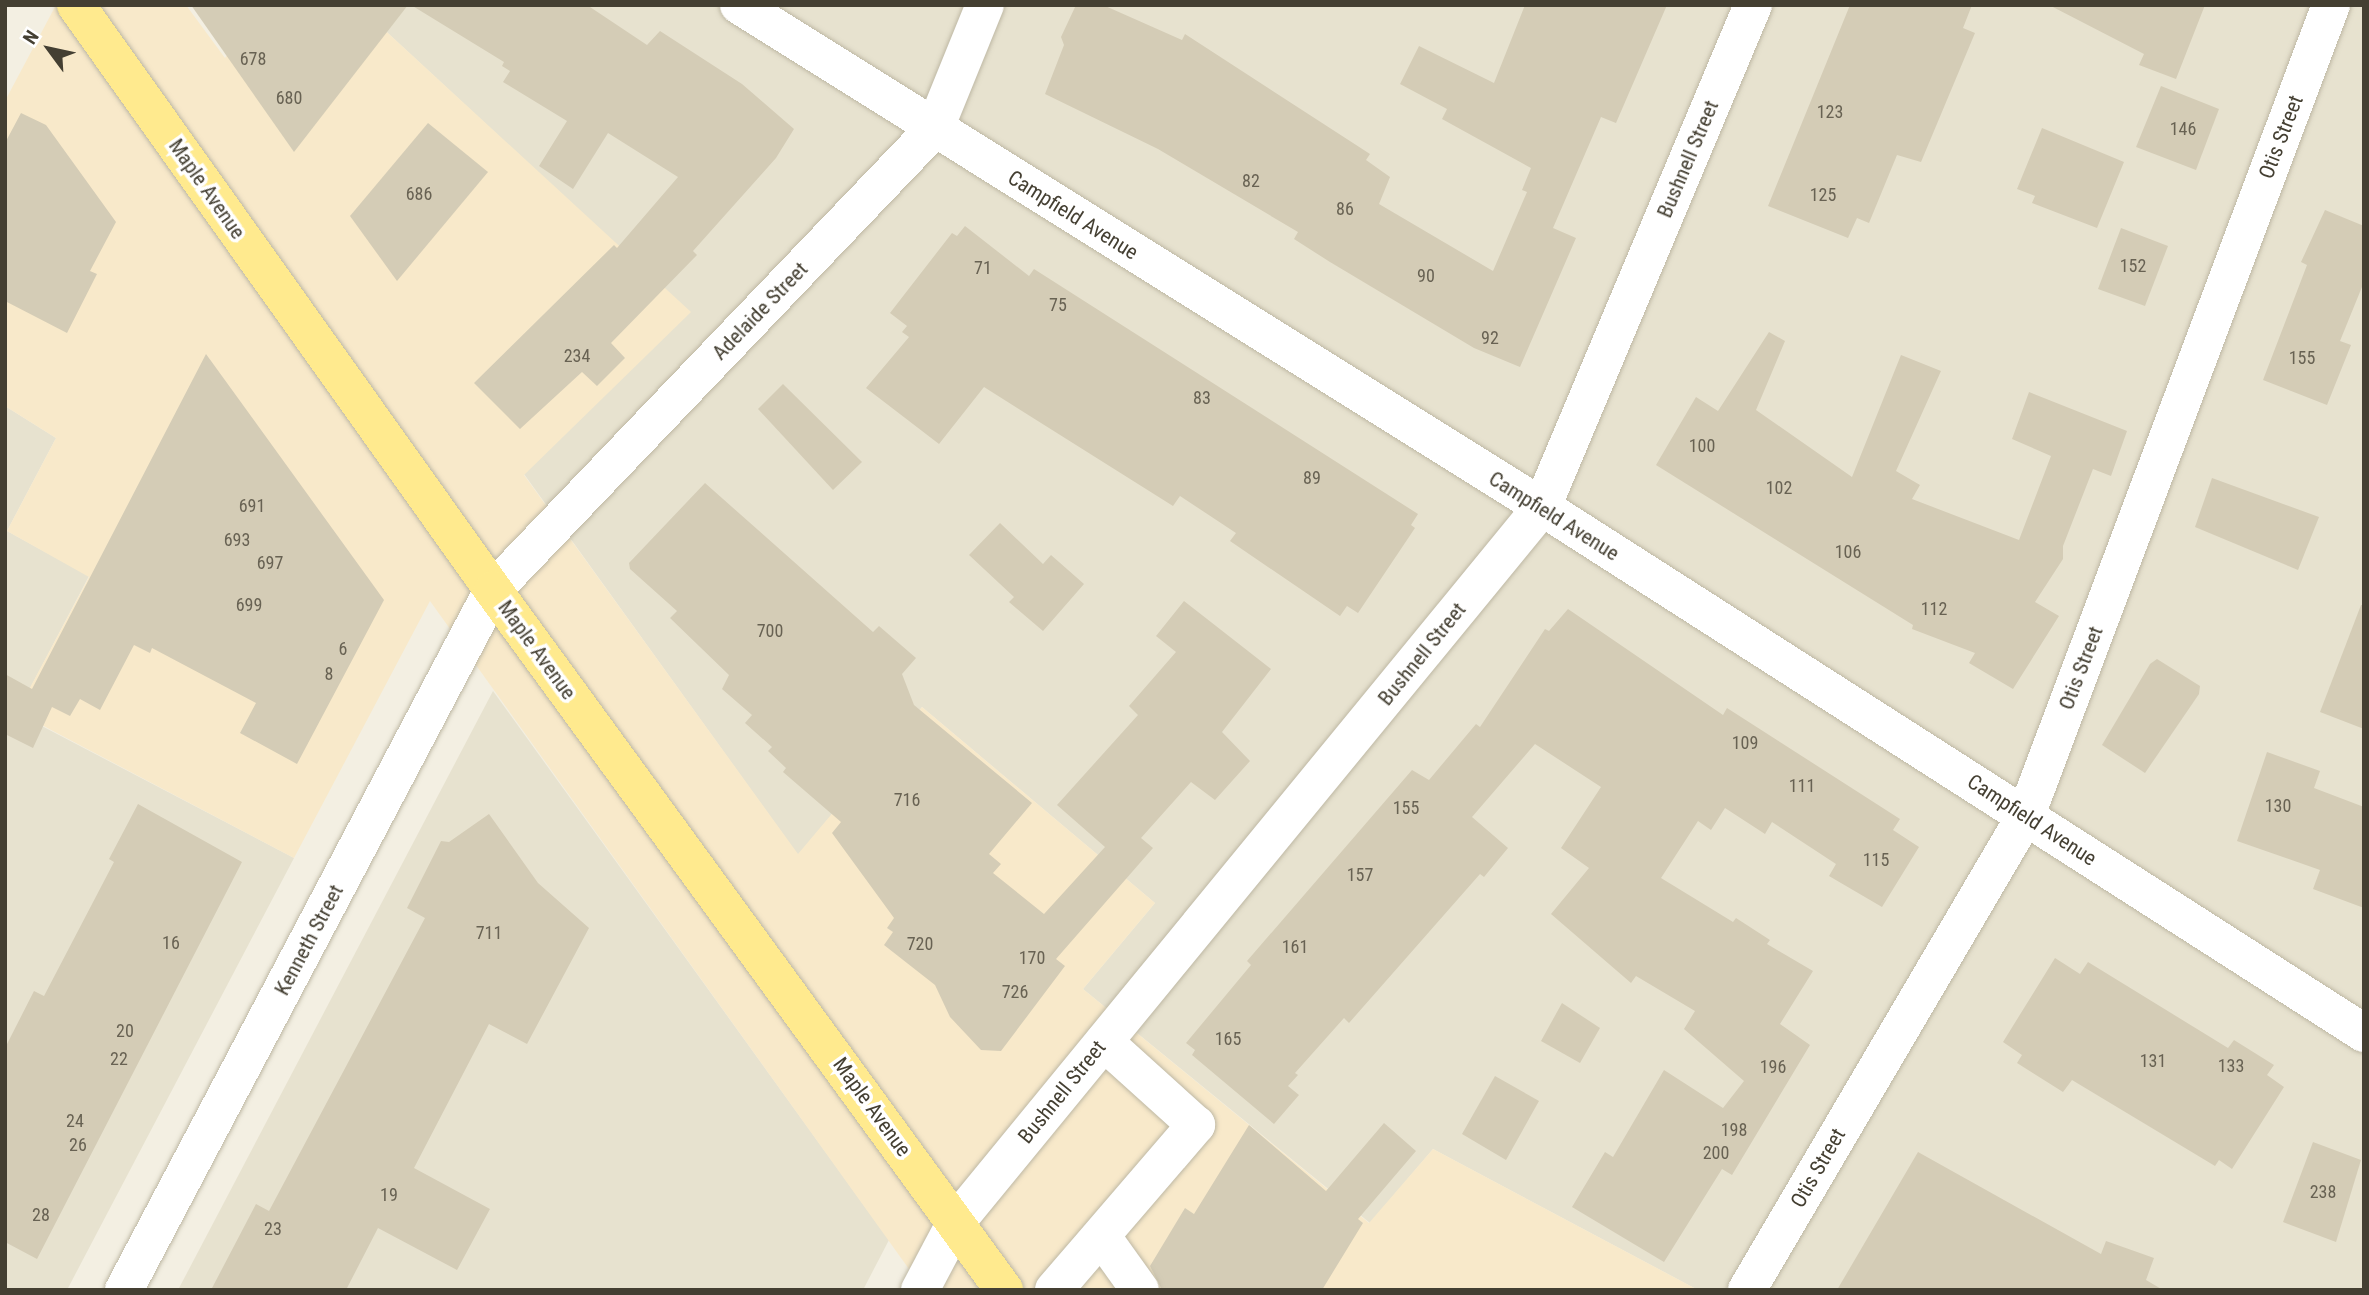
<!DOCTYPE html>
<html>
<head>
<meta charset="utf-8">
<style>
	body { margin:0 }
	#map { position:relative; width:2369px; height:1295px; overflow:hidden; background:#f3efe2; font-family:"Roboto Condensed",sans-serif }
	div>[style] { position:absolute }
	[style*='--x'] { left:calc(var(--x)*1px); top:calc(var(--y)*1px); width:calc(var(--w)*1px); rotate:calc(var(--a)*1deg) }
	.residential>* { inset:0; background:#e7e2cf }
	.commercial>* { inset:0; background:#f8e9ca }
	.building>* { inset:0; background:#d4ccb6 }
	.roads { filter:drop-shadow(0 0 2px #beb8a4) drop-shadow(0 0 2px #beb8a4) }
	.minor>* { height:38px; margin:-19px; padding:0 19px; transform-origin:19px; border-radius:19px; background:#fff }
	.major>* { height:38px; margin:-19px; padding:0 19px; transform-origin:19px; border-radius:19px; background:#ffea8e }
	span { translate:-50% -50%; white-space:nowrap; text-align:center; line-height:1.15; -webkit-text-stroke:7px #fff; paint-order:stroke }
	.number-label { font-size:18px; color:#686253 }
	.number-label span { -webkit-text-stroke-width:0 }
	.street-label { font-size:21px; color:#443f32 }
	.frame { position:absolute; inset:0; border:7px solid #443f32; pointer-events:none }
	.north { position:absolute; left:14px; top:14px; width:70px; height:70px; -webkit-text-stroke:5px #fff; paint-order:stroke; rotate:303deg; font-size:19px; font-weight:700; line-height:28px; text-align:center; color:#443f32 }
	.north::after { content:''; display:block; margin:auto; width:24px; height:32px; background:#443f32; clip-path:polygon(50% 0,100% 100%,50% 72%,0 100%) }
</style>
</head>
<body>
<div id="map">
	<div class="residential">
		<div style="clip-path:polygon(371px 5px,2364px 5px,2364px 1290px,1698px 1290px,1433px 1149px,1370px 1223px,1083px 989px,1155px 903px,922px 707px,798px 855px,524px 474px,608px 237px,377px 23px)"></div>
		<div style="clip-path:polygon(5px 406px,56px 438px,7px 531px,89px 576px,17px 713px,294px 858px,67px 1290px,5px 1290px)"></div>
		<div style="clip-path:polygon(493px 691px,889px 1240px,863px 1290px,178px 1290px)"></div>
	</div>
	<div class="commercial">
		<div style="clip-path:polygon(56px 5px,186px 5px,225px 58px,263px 5px,377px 23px,691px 312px,524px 475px,798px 854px,922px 707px,1155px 903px,1083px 989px,1369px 1223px,1433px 1149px,1698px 1290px,924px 1290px,430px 601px,294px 858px,17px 712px,89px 577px,7px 531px,56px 438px,5px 406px,5px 101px)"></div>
	</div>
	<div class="building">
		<div style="clip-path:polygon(191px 5px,408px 5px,294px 152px)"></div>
		<div style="clip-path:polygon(411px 5px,587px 5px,647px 45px,660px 31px,742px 84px,794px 129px,776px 158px,693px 251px,697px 255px,611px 343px,625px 358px,597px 386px,582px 372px,520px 429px,474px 383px,614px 245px,617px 248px,678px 177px,608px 133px,573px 189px,539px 166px,567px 121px,503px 82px,510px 71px,502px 66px,504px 62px)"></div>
		<div style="clip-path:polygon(1076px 5px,1103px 5px,1182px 40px,1185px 34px,1370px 154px,1366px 160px,1390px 177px,1379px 204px,1493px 271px,1527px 192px,1522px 190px,1531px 168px,1442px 119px,1447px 109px,1400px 84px,1419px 46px,1494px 83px,1525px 5px,1667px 5px,1616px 123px,1601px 117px,1553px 228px,1576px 238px,1520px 367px,1474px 348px,1330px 262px,1294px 239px,1298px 232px,1158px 149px,1045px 94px,1064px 45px,1061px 37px)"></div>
		<div style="clip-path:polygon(1850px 5px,1972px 5px,1963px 28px,1975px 33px,1921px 162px,1897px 155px,1869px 223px,1857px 218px,1848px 238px,1768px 206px)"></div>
		<div style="clip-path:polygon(2049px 5px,2205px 5px,2176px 79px,2139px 65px,2144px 54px)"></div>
		<div style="clip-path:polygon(2161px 86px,2219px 109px,2196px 170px,2136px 147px)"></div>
		<div style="clip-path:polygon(21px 113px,46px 125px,116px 222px,90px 271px,97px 274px,67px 333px,5px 301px,5px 143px)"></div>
		<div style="clip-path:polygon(428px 123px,488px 172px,397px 281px,350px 216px)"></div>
		<div style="clip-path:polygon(2042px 128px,2124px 162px,2097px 228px,2032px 203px,2035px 196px,2017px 189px)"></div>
		<div style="clip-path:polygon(2325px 210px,2364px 226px,2364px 282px,2340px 341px,2351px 345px,2327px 405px,2263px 380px,2307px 265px,2301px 262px)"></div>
		<div style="clip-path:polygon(965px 226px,1029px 276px,1034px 269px,1418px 514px,1411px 525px,1415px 528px,1358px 613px,1347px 606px,1340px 616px,1230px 541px,1236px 533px,1180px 496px,1173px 506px,984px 387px,939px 444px,866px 388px,909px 337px,902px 332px,907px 326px,890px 313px,952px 233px,957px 236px)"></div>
		<div style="clip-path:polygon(2121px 228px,2168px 246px,2145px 306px,2098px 289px)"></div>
		<div style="clip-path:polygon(1769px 332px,1785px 341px,1756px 410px,1852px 477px,1901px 355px,1941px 371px,1896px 471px,1920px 485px,1912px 499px,2019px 540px,2051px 456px,2012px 439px,2029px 392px,2127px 431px,2111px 476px,2093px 469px,2063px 546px,2063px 559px,2035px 602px,2059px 616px,2013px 689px,1969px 663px,1975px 653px,1912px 629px,1913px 625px,1656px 465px,1696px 397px,1718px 411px)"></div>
		<div style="clip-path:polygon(206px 354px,384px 600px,297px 764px,240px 733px,256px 703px,152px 648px,150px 653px,134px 645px,100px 710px,80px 699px,70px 716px,52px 707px,33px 748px,5px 734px,5px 674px,32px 689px)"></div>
		<div style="clip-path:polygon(783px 384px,862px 462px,833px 490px,758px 409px)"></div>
		<div style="clip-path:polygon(2212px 478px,2319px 517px,2298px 570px,2195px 527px)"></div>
		<div style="clip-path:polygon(705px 483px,873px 632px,879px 626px,916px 658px,902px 674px,914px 705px,1032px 803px,989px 854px,1001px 864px,993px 873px,1044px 914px,1105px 847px,1057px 805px,1138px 715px,1129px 706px,1176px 652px,1156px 636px,1184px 601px,1271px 669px,1222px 732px,1250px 761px,1215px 800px,1191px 782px,1141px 838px,1153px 848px,1056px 959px,1065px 966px,1001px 1051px,981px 1050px,950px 1017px,935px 985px,884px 945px,893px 932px,887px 928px,894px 918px,832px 833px,841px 822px,783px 772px,786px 768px,768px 751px,772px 747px,745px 723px,752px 715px,722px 689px,729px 675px,670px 618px,677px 611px,630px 569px,629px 563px)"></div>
		<div style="clip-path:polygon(1000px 523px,1043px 564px,1051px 555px,1084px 584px,1043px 631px,1009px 602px,1014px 597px,969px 555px)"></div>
		<div style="clip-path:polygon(2361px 605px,2364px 605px,2364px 729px,2320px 712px)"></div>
		<div style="clip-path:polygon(1568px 609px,1723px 715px,1727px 708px,1900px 819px,1893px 830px,1919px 847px,1882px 907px,1829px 876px,1836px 864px,1772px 822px,1765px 834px,1725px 808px,1711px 830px,1698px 821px,1661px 878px,1733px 922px,1736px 918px,1770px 940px,1767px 944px,1813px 971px,1780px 1024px,1810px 1045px,1732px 1175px,1722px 1169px,1664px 1262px,1572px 1207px,1605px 1152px,1613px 1157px,1664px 1070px,1723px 1108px,1744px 1081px,1684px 1029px,1695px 1011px,1636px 976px,1631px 983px,1551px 914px,1589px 868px,1561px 848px,1601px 787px,1535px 744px,1472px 817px,1508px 848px,1484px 877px,1480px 874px,1349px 1023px,1344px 1018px,1295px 1073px,1298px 1075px,1288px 1086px,1299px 1095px,1274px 1124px,1192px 1055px,1195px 1050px,1186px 1043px,1251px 965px,1247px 961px,1412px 770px,1429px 780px,1476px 724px,1480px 727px,1545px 629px,1549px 631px)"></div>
		<div style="clip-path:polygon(2157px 659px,2200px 686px,2199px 694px,2145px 773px,2102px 745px,2150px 664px)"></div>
		<div style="clip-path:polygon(2267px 752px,2320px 771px,2314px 788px,2364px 807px,2364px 908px,2313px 889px,2320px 870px,2237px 841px)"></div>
		<div style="clip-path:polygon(138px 804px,242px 862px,37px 1259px,5px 1242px,5px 1048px,34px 991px,44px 996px,114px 862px,109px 859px)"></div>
		<div style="clip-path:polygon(489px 814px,538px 883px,589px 928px,527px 1044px,489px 1024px,414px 1168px,490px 1209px,457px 1270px,378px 1228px,346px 1290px,211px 1290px,256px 1204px,269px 1211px,425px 918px,407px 908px,441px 841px,449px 842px)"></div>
		<div style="clip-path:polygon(2055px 958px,2080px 974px,2088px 962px,2228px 1048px,2234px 1040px,2274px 1065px,2267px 1075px,2284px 1087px,2232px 1169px,2219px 1160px,2215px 1166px,2072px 1080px,2063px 1092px,2017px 1063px,2022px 1055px,2003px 1042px)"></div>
		<div style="clip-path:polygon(1562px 1003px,1600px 1028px,1580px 1063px,1541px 1041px)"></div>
		<div style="clip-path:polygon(1495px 1076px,1539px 1101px,1506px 1160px,1462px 1134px)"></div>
		<div style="clip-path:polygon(1384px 1123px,1416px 1151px,1358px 1219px,1363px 1223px,1322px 1290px,1162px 1290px,1150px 1266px,1185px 1208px,1194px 1214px,1249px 1125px,1326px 1191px)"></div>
		<div style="clip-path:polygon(2313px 1142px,2361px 1160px,2336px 1242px,2283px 1222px)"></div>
		<div style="clip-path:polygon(1918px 1152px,2101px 1254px,2106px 1241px,2154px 1258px,2146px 1280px,2163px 1290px,1837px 1290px)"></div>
	</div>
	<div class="roads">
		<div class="minor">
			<div style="--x:739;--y:5;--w:947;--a:32.01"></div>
			<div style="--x:1542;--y:507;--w:976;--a:32.62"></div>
			<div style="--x:1102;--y:1237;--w:65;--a:54.4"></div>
			<div style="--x:124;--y:1290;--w:791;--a:-62.2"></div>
			<div style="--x:493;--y:590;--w:639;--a:-46.27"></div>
			<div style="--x:935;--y:128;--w:133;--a:-67.9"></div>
			<div style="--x:920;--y:1290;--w:77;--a:-62.1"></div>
			<div style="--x:956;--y:1222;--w:924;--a:-50.66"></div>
			<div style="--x:1542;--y:507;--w:545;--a:-67.2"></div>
			<div style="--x:1054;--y:1290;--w:218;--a:-49.3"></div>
			<div style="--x:1196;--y:1125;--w:124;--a:-137.9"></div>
			<div style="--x:1747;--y:1290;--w:551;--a:-59.57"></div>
			<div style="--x:2026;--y:815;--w:866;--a:-69.37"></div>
		</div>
		<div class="major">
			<div style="--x:76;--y:5;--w:718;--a:54.52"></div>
			<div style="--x:493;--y:590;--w:867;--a:53.87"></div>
		</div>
	</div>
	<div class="number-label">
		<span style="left:253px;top:59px">678</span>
		<span style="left:289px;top:98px">680</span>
		<span style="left:1830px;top:112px">123</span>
		<span style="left:2183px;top:129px">146</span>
		<span style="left:1251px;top:181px">82</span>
		<span style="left:419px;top:194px">686</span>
		<span style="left:1823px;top:195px">125</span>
		<span style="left:1345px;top:209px">86</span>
		<span style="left:2133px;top:266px">152</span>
		<span style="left:983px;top:268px">71</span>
		<span style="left:1426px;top:276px">90</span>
		<span style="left:1058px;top:305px">75</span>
		<span style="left:1490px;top:338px">92</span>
		<span style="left:577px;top:356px">234</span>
		<span style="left:2302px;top:358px">155</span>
		<span style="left:1202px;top:398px">83</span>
		<span style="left:1702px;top:446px">100</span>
		<span style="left:1312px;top:478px">89</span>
		<span style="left:1779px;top:488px">102</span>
		<span style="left:252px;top:506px">691</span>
		<span style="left:237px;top:540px">693</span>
		<span style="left:1848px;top:552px">106</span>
		<span style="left:270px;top:563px">697</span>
		<span style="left:249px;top:605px">699</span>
		<span style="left:1934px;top:609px">112</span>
		<span style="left:770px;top:631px">700</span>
		<span style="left:343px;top:649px">6</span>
		<span style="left:329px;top:674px">8</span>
		<span style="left:1745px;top:743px">109</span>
		<span style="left:1802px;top:786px">111</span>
		<span style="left:907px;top:800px">716</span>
		<span style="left:2278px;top:806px">130</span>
		<span style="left:1406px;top:808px">155</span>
		<span style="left:1876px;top:860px">115</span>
		<span style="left:1360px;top:875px">157</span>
		<span style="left:489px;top:933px">711</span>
		<span style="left:171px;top:943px">16</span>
		<span style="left:920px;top:944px">720</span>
		<span style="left:1295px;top:947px">161</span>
		<span style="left:1032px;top:958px">170</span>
		<span style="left:1015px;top:992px">726</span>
		<span style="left:125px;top:1031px">20</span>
		<span style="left:1228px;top:1039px">165</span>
		<span style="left:119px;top:1059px">22</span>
		<span style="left:2153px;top:1061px">131</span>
		<span style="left:2231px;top:1066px">133</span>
		<span style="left:1773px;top:1067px">196</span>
		<span style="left:75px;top:1121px">24</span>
		<span style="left:1734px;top:1130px">198</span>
		<span style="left:78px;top:1145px">26</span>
		<span style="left:1716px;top:1153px">200</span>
		<span style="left:2323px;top:1192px">238</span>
		<span style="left:389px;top:1195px">19</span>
		<span style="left:41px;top:1215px">28</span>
		<span style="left:273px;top:1229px">23</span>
	</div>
	<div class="street-label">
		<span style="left:2281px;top:137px;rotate:-69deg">Otis Street</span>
		<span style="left:1688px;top:159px;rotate:-67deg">Bushnell Street</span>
		<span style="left:207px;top:189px;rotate:55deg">Maple Avenue</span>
		<span style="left:1073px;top:215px;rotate:32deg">Campfield Avenue</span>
		<span style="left:760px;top:311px;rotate:-46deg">Adelaide Street</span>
		<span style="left:1554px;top:516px;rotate:32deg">Campfield Avenue</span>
		<span style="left:537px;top:650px;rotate:54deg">Maple Avenue</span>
		<span style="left:1422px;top:654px;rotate:-51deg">Bushnell Street</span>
		<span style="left:2081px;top:668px;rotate:-69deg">Otis Street</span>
		<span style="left:2032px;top:820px;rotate:33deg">Campfield Avenue</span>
		<span style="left:309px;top:940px;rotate:-62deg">Kenneth Street</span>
		<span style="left:1062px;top:1092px;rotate:-51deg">Bushnell Street</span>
		<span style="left:872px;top:1107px;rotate:54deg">Maple Avenue</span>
		<span style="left:1818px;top:1168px;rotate:-60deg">Otis Street</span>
	</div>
	<div class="frame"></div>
	<div class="north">N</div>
</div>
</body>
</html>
